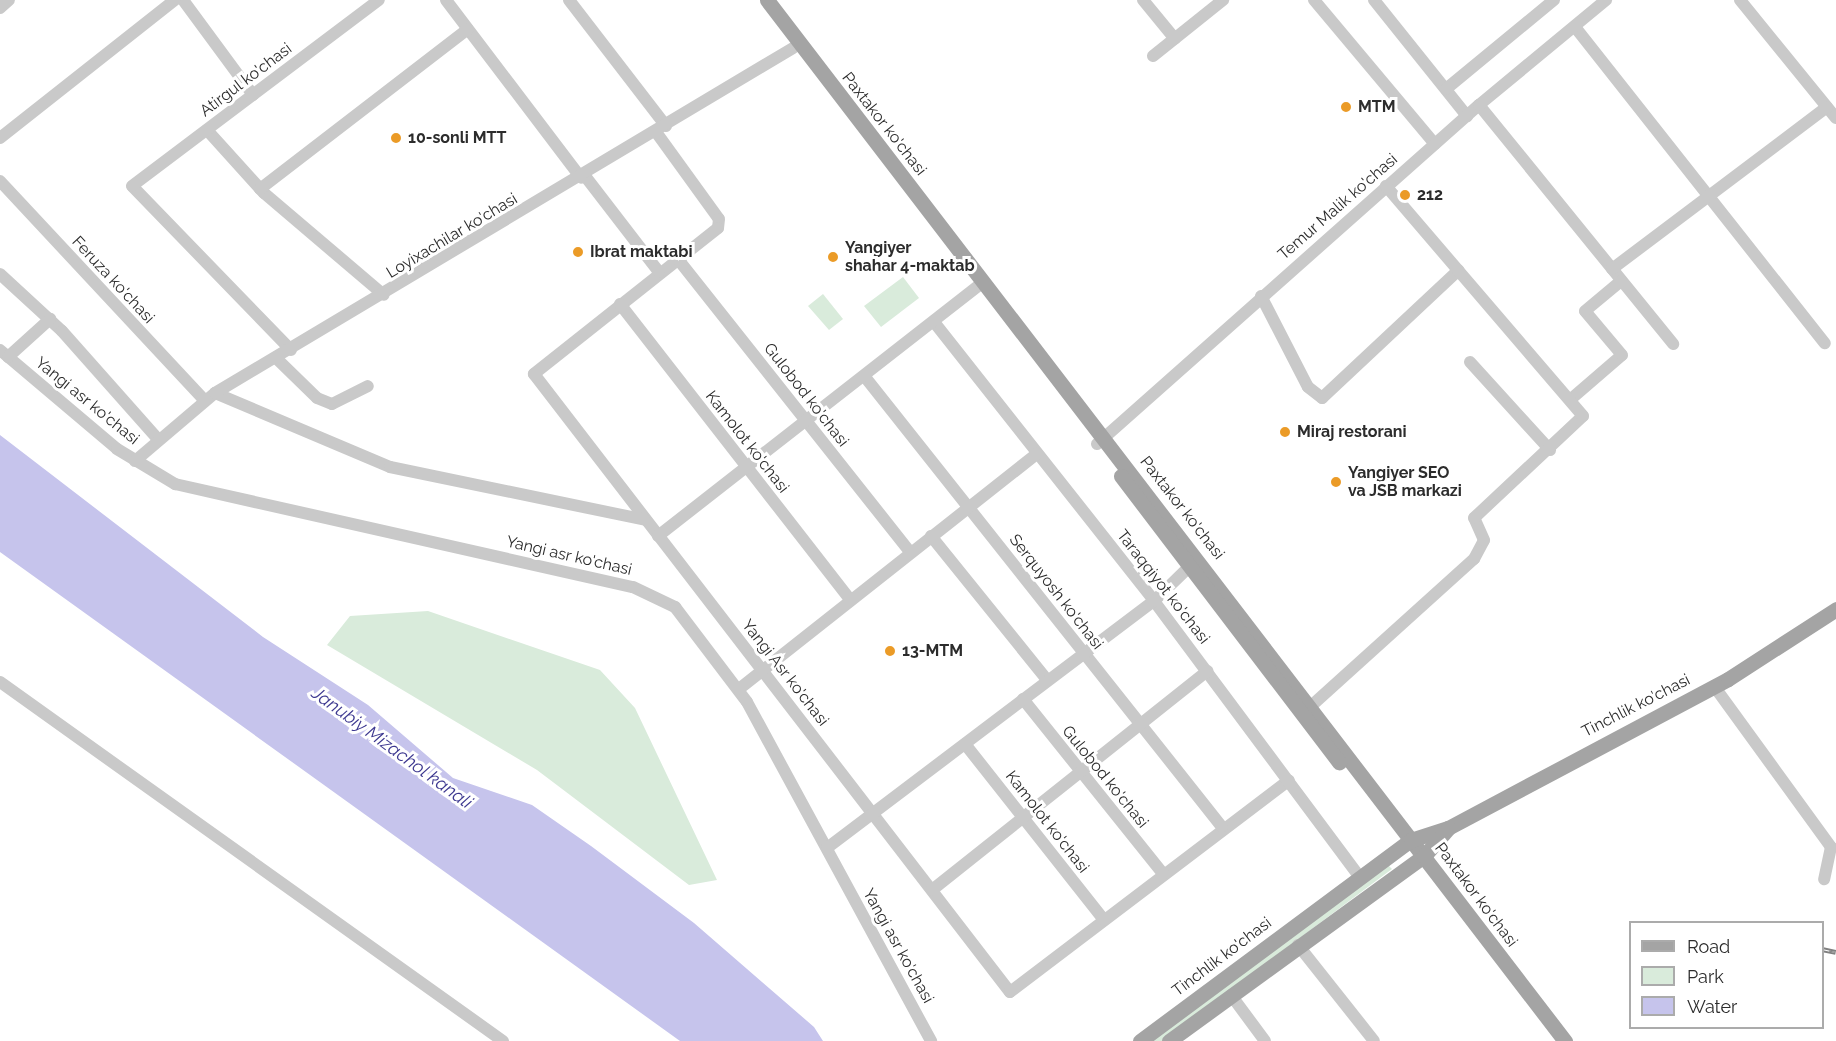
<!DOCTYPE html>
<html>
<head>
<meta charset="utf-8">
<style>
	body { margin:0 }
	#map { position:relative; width:1836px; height:1041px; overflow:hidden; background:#fff; font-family:Raleway,sans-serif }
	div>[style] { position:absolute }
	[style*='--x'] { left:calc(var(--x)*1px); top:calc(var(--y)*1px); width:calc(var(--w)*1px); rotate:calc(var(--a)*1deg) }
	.green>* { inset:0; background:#d9ebdb }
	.water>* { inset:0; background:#c6c4ec }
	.minor>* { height:12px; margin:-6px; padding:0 6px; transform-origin:6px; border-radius:6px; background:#c9c9c9 }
	.major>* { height:15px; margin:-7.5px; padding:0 7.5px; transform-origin:7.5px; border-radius:7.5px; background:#a4a4a4 }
	.rail>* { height:4.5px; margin-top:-2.25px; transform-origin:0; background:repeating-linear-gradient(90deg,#fff 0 7px,#818181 0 14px); box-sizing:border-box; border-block:2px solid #818181 }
	.dots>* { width:16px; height:16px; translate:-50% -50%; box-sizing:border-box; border:3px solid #fff; border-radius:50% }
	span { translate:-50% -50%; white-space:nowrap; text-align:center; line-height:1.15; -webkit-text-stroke:6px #fff; paint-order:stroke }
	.street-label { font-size:16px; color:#2c2c2c }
	.poi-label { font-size:16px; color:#2c2c2c; font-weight:700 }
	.left { translate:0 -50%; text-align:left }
	.water-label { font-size:18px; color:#3d3890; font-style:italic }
	.legend { position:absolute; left:1629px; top:921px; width:195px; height:108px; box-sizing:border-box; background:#fff; border:2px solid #ababab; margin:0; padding:8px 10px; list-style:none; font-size:18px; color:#2c2c2c }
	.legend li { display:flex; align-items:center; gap:12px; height:30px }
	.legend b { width:30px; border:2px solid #ababab }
</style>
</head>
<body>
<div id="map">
	<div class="green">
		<div style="clip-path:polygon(903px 277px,919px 298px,881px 327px,864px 306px)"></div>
		<div style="clip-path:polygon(823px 294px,843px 319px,829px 330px,808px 306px)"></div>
		<div style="clip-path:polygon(428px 611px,600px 670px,635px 708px,717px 880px,689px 885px,537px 770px,327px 645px,350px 616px)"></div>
		<div style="clip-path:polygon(1388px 865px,1392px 869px,1162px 1041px,1151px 1041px)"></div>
	</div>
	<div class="water">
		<div style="clip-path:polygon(0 435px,263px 637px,368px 705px,453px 778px,532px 805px,591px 846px,694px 923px,814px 1027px,823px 1041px,680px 1041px,0 552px)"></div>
	</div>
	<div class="minor">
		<div style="--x:183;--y:0;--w:118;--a:53.6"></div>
		<div style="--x:446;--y:0;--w:223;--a:52.8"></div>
		<div style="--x:569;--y:0;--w:159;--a:52.4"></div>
		<div style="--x:1143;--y:0;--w:50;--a:50.6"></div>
		<div style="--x:1314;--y:0;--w:188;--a:50"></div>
		<div style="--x:1374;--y:0;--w:149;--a:51.3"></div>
		<div style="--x:1740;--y:0;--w:152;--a:50.9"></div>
		<div style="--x:0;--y:8;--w:12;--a:-42"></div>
		<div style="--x:1575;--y:27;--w:403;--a:51.7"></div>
		<div style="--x:1153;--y:56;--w:90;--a:-38.7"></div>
		<div style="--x:1446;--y:89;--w:140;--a:-39.5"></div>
		<div style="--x:1479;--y:105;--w:308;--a:50.9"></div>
		<div style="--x:207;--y:130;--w:85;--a:47.9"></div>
		<div style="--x:264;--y:193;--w:157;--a:40.4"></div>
		<div style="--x:656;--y:132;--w:107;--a:54.1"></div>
		<div style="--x:719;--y:219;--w:9;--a:96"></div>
		<div style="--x:718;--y:228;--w:235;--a:141.6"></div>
		<div style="--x:534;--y:374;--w:780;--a:52.4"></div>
		<div style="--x:1010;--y:992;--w:350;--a:-37.2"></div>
		<div style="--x:0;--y:138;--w:223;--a:-38.3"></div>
		<div style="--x:585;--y:176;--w:121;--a:52.4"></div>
		<div style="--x:0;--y:181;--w:299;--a:47"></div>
		<div style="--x:260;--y:189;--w:262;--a:-37.6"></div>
		<div style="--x:677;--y:258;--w:375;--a:51.6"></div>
		<div style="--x:1612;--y:269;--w:269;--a:-37"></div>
		<div style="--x:0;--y:274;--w:84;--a:42.6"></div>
		<div style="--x:62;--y:331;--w:143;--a:48.4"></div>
		<div style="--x:1261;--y:296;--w:102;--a:62.7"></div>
		<div style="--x:1308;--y:387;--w:18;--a:38"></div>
		<div style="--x:1322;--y:398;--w:187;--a:-43.1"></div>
		<div style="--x:620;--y:304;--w:374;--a:52.1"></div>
		<div style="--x:934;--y:322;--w:355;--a:51.7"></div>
		<div style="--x:1154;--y:601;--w:344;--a:53.3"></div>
		<div style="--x:0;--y:350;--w:153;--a:40.2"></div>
		<div style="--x:117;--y:449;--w:68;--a:31.1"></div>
		<div style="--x:175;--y:484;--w:469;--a:12.7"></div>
		<div style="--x:633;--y:587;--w:47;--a:25.5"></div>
		<div style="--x:675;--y:607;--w:119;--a:52.8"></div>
		<div style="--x:747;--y:702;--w:386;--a:61.5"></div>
		<div style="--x:291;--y:350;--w:228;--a:-134.1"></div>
		<div style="--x:132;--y:186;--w:309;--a:-37"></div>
		<div style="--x:8;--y:357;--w:57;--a:-42.1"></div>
		<div style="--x:276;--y:358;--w:57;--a:44.3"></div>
		<div style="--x:317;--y:398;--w:16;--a:22"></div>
		<div style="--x:332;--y:404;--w:40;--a:-26.6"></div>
		<div style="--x:1470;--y:362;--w:119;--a:47.7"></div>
		<div style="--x:865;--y:377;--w:574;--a:51.57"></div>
		<div style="--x:215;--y:393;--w:190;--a:22.9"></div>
		<div style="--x:390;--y:467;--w:260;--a:11.7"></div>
		<div style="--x:1571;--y:399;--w:67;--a:-40.8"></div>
		<div style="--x:1622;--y:355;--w:57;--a:-130.1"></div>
		<div style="--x:1585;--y:311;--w:47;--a:-39.8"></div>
		<div style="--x:1097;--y:444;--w:511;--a:-41.59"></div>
		<div style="--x:1479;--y:105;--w:165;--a:-39.6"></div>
		<div style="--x:135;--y:461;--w:105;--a:-40.4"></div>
		<div style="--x:215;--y:393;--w:673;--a:-30.83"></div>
		<div style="--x:658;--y:536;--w:405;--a:-38"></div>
		<div style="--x:931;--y:536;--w:185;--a:51.1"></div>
		<div style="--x:0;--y:682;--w:618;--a:35.52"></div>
		<div style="--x:1714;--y:686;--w:199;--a:54"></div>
		<div style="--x:1831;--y:847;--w:33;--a:102"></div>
		<div style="--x:739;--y:689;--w:380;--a:-38.3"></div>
		<div style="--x:1023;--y:699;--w:224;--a:51.3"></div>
		<div style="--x:1310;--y:707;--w:221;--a:-42.1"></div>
		<div style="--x:1474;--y:559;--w:21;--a:-62"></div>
		<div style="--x:1484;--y:540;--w:24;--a:-114"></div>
		<div style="--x:1474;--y:518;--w:149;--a:-43.1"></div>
		<div style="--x:1583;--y:416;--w:303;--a:-130.6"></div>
		<div style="--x:965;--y:744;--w:224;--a:51.7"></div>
		<div style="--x:827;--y:848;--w:410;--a:-37.1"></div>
		<div style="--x:1154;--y:601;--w:49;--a:-44.2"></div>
		<div style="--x:932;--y:890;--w:352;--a:-38.5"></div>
		<div style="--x:1298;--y:945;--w:122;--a:51.6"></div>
		<div style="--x:1231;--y:995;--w:57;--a:53.5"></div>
	</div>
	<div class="major">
		<div style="--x:767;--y:0;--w:1312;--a:52.53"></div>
		<div style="--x:1121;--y:476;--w:360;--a:52.7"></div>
		<div style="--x:1140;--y:1041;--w:337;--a:-36.6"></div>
		<div style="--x:1411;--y:840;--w:39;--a:-18"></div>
		<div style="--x:1448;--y:828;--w:317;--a:-28"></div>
		<div style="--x:1728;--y:679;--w:129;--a:-32.9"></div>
		<div style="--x:1169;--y:1041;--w:315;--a:-36"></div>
		<div style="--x:1424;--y:856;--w:37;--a:-49"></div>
	</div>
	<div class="rail">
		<div style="--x:1822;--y:949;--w:14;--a:12"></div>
	</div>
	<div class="dots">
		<div style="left:1346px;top:107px;background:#eb9b27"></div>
		<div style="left:396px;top:138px;background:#eb9b27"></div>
		<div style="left:1405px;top:195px;background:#eb9b27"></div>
		<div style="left:578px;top:252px;background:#eb9b27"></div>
		<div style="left:833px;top:257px;background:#eb9b27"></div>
		<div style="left:1285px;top:432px;background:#eb9b27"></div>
		<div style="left:1336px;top:482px;background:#eb9b27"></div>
		<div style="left:890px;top:651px;background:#eb9b27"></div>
	</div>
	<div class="street-label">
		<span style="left:246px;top:80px;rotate:-37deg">Atirgul ko'chasi</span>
		<span style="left:884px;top:124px;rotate:52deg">Paxtakor ko'chasi</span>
		<span style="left:1338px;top:207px;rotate:-41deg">Temur Malik ko'chasi</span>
		<span style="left:452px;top:236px;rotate:-31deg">Loyixachilar ko'chasi</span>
		<span style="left:113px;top:280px;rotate:47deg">Feruza ko'chasi</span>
		<span style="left:806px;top:395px;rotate:52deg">Gulobod ko'chasi</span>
		<span style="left:87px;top:401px;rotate:39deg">Yangi asr ko'chasi</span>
		<span style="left:747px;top:442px;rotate:52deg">Kamolot ko'chasi</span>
		<span style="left:1182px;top:508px;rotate:52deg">Paxtakor ko'chasi</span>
		<span style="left:569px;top:556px;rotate:13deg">Yangi asr ko'chasi</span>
		<span style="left:1163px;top:587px;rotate:52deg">Taraqqiyot ko'chasi</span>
		<span style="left:1056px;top:592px;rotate:52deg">Serquyosh ko'chasi</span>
		<span style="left:785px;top:673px;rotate:52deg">Yangi Asr ko'chasi</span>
		<span style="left:1636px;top:706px;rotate:-27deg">Tinchlik ko'chasi</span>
		<span style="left:1105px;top:777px;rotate:51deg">Gulobod ko'chasi</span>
		<span style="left:1047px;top:822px;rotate:52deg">Kamolot ko'chasi</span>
		<span style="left:1476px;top:895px;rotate:53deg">Paxtakor ko'chasi</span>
		<span style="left:898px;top:946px;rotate:61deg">Yangi asr ko'chasi</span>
		<span style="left:1222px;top:957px;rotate:-37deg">Tinchlik ko'chasi</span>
	</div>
	<div class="poi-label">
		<span class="left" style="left:1358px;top:107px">MTM</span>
		<span class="left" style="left:408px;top:138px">10-sonli MTT</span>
		<span class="left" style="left:1417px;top:195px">212</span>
		<span class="left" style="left:845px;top:257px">Yangiyer<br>shahar 4-maktab</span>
		<span class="left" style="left:590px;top:252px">Ibrat maktabi</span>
		<span class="left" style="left:1297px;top:432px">Miraj restorani</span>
		<span class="left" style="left:1348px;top:482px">Yangiyer SEO<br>va JSB markazi</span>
		<span class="left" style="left:902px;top:651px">13-MTM</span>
	</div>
	<div class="water-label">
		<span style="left:392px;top:748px;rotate:36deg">Janubiy Mizachol kanali</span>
	</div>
	<ul class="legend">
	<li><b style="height:8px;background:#a4a4a4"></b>Road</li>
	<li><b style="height:16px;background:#d9ebdb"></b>Park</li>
	<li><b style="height:16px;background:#c6c4ec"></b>Water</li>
	</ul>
</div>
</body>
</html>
